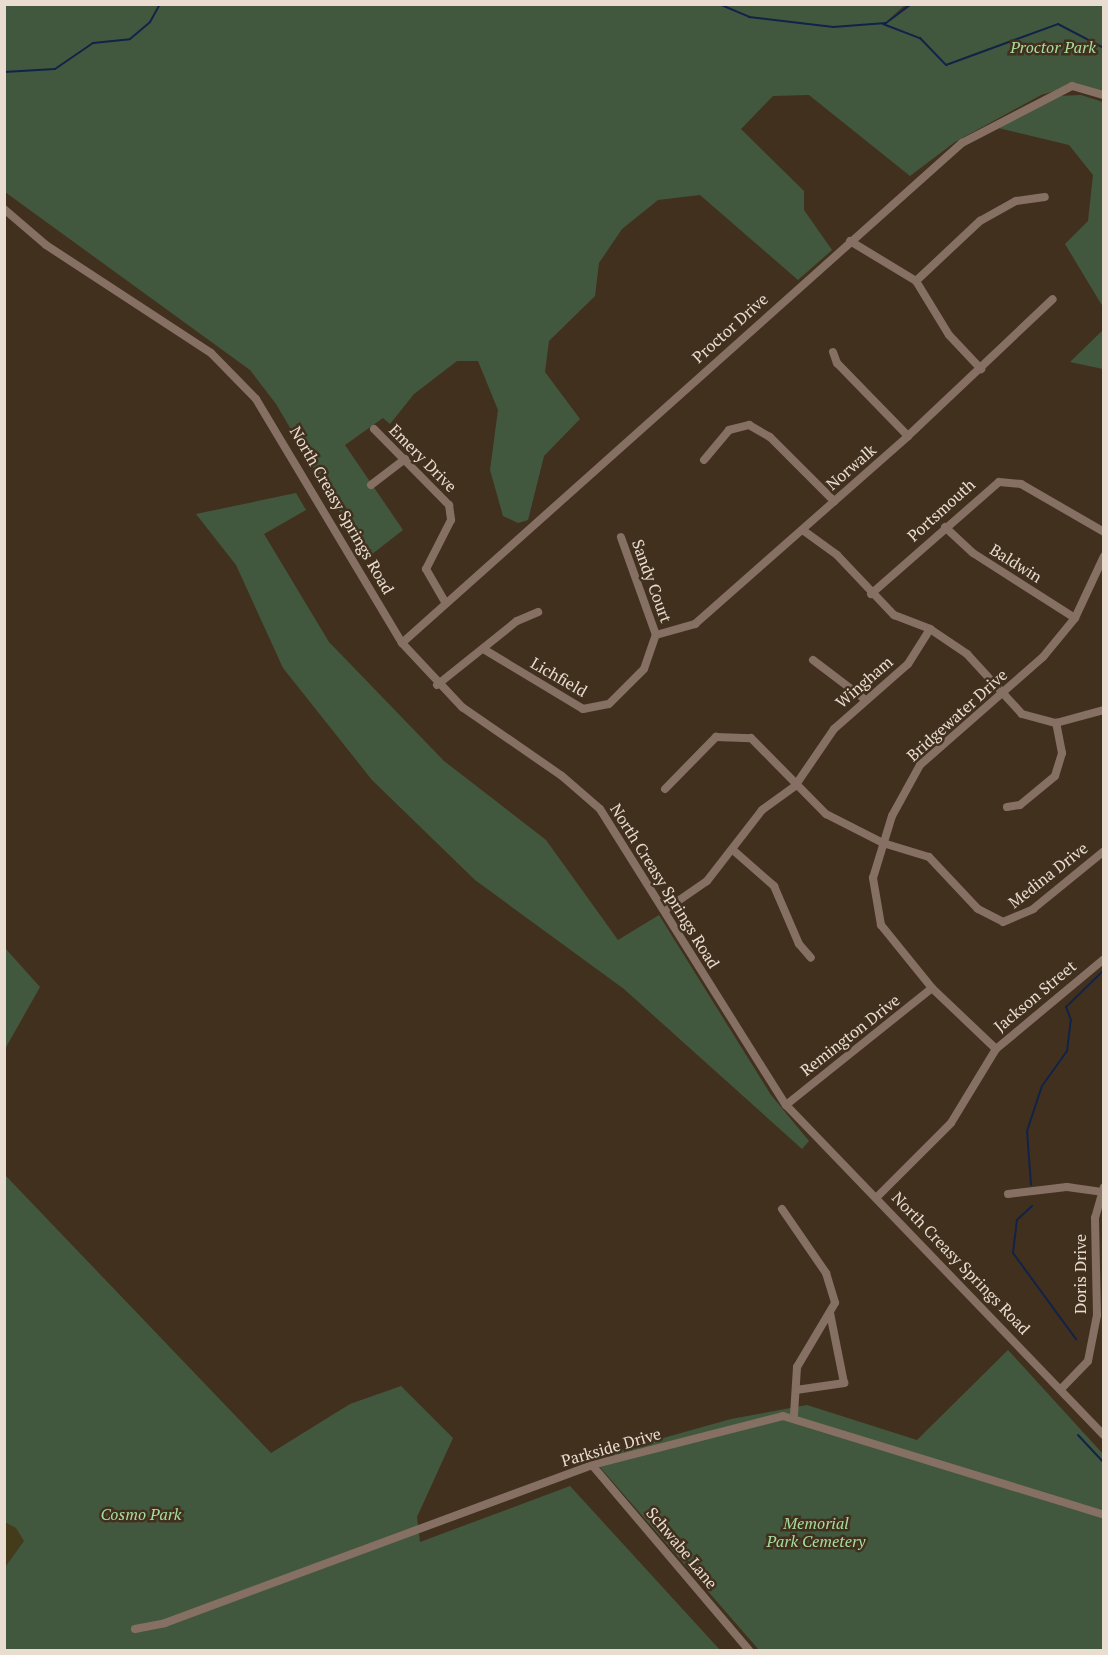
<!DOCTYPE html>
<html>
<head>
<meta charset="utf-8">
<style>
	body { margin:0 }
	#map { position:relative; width:1108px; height:1655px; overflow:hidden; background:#42301e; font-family:"PT Serif",serif }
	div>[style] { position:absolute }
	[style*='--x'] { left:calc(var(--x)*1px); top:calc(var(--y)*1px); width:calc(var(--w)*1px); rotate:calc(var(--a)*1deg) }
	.green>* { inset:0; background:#42583e }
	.sand>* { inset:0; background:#443b1b }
	.stream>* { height:2px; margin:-1px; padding:0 1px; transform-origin:1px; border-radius:1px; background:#112348 }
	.minor>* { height:8px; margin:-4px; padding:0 4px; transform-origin:4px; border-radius:4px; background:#857063 }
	span { translate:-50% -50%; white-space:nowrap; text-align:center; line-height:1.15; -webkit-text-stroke:5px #42301e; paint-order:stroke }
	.park-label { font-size:16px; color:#a6dd9d; font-style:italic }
	.street-label { font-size:16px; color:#e9ddd2 }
	.frame { position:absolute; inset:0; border:6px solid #e9ddd2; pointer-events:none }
</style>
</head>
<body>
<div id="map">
	<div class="green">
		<div style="clip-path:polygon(5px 5px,905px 5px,887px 21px,910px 5px,1103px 5px,1103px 92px,1072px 86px,1041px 95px,955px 142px,910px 176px,809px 95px,773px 96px,741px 129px,804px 191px,804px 210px,832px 250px,798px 280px,700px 195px,658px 200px,622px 229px,599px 263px,595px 296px,549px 341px,545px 372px,580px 419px,544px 456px,528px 520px,518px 523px,503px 516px,490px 470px,498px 410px,478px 361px,457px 361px,414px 394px,390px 424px,383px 418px,345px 445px,403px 530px,367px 558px,276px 404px,250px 370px,5px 192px)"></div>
		<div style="clip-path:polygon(1081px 95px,1103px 102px,1103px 307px,1065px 244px,1088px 221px,1093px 175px,1069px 145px,998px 128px,1058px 96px)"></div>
		<div style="clip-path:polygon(1103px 330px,1103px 369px,1070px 362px)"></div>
		<div style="clip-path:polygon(296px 493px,306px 510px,264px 534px,329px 642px,444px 761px,546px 840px,618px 940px,659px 915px,771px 1095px,809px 1141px,802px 1149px,624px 989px,475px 880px,372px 780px,283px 668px,236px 565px,196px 514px)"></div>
		<div style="clip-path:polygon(5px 948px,40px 987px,5px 1049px)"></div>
		<div style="clip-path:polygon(5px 1175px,271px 1453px,350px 1404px,401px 1386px,453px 1438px,417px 1517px,420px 1542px,570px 1486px,720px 1650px,5px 1650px)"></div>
		<div style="clip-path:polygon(1008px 1350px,1103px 1454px,1103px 1650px,759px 1650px,592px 1458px,731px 1419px,807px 1405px,917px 1440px)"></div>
	</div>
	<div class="sand">
		<div style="clip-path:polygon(5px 1522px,16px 1528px,24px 1541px,6px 1566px)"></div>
	</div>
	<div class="stream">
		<div style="--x:719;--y:4;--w:33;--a:23"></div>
		<div style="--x:749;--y:17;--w:85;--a:6.8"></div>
		<div style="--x:833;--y:27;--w:53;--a:-4.3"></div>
		<div style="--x:886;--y:23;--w:31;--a:-37"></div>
		<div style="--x:883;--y:24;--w:40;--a:21"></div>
		<div style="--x:920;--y:38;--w:37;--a:46"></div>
		<div style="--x:946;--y:65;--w:119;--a:-20.1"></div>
		<div style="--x:1058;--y:24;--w:52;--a:27.6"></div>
		<div style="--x:4;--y:72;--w:51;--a:-3.4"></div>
		<div style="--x:55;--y:69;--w:46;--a:-34.4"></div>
		<div style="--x:93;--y:43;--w:37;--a:-6"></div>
		<div style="--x:130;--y:39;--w:26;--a:-40"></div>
		<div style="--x:150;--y:22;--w:21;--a:-61"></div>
		<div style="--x:1031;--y:1185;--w:54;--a:-94.2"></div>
		<div style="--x:1027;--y:1131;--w:47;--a:-71.6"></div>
		<div style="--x:1042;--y:1086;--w:43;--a:-54.5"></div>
		<div style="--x:1067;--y:1051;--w:31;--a:-83"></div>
		<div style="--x:1071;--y:1020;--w:14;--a:-111"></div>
		<div style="--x:1066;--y:1007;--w:53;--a:-44.2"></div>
		<div style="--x:1032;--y:1206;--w:21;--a:137"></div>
		<div style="--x:1017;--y:1220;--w:33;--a:97"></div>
		<div style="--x:1013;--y:1253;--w:107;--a:53.8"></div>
		<div style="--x:1078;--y:1435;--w:38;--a:47"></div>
	</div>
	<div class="minor">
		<div style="--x:4;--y:209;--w:55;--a:40.6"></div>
		<div style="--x:46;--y:245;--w:197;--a:33.2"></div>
		<div style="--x:211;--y:353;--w:64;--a:45.6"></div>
		<div style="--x:256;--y:399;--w:284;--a:59.1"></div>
		<div style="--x:402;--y:643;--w:88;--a:46.8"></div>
		<div style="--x:462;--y:707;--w:121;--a:34.6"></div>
		<div style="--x:562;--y:776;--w:50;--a:41"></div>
		<div style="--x:600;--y:809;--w:350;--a:57.9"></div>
		<div style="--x:786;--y:1105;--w:458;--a:46.1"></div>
		<div style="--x:850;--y:241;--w:77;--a:31.2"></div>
		<div style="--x:916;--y:281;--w:63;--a:58.6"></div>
		<div style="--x:949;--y:335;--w:47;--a:46.7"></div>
		<div style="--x:916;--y:281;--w:88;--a:-43.2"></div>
		<div style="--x:980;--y:221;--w:41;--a:-29.1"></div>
		<div style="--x:1016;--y:201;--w:29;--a:-8"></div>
		<div style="--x:833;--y:352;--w:12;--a:70"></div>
		<div style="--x:837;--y:363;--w:102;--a:45.8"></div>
		<div style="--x:374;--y:429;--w:107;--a:45.4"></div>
		<div style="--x:449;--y:505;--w:15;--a:82"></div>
		<div style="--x:451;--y:520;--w:55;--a:117"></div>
		<div style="--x:426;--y:569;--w:39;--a:60"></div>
		<div style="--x:704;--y:460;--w:39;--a:-50"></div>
		<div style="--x:729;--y:430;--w:21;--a:-14"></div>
		<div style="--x:749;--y:425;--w:24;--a:30"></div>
		<div style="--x:770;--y:437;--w:91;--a:45"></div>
		<div style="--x:371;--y:485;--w:43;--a:-37.4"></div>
		<div style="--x:945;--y:527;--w:38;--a:43"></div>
		<div style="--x:973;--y:553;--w:121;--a:32.5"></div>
		<div style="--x:804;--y:531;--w:41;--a:36"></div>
		<div style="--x:837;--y:555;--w:83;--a:46.5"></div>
		<div style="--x:894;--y:615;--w:39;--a:21"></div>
		<div style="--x:930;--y:629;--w:45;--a:34"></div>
		<div style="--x:967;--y:654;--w:81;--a:47.5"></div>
		<div style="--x:1022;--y:714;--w:35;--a:15"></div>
		<div style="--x:1056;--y:723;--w:50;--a:-15.2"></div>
		<div style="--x:871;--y:594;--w:170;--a:-41.2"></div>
		<div style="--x:999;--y:482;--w:22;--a:5"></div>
		<div style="--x:1021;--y:484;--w:96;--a:30"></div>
		<div style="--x:656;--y:635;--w:41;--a:-15.8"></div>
		<div style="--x:695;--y:624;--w:284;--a:-41.4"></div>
		<div style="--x:908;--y:436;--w:199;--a:-43.4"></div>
		<div style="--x:402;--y:643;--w:751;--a:-41.76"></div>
		<div style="--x:962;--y:143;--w:124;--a:-27.4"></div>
		<div style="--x:1072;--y:86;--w:33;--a:16"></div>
		<div style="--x:485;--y:650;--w:114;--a:31"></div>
		<div style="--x:583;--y:709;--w:26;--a:-11"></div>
		<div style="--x:609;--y:704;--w:49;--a:-45"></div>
		<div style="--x:644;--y:669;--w:36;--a:-71"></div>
		<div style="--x:656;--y:635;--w:104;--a:-109.7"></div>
		<div style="--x:813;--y:660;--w:63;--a:37.2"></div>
		<div style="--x:437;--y:685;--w:102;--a:-38.7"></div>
		<div style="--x:517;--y:621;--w:23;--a:-23"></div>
		<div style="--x:665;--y:789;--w:73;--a:-45.6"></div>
		<div style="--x:716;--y:737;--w:35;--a:2"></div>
		<div style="--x:751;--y:738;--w:107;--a:45.4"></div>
		<div style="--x:826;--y:814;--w:64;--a:27"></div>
		<div style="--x:883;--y:843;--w:48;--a:16.9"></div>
		<div style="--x:929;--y:857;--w:71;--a:46.7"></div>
		<div style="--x:978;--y:909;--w:28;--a:27"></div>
		<div style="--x:1003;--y:922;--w:33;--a:-23"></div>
		<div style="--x:1033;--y:909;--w:92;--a:-39.2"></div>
		<div style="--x:1007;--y:807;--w:13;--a:-9"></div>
		<div style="--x:1020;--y:805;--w:45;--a:-39.6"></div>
		<div style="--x:1055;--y:776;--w:24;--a:-73"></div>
		<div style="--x:1062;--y:753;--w:31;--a:-101"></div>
		<div style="--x:733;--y:850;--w:55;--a:41.3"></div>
		<div style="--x:774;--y:886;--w:63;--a:66.7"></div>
		<div style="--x:799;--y:944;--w:18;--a:49"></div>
		<div style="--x:665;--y:910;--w:51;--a:-34.6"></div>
		<div style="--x:707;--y:881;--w:90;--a:-52.2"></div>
		<div style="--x:762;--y:810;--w:41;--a:-36"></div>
		<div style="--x:795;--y:786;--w:69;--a:-55.6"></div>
		<div style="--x:834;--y:729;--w:98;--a:-41.3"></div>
		<div style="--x:908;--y:664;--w:41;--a:-57.8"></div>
		<div style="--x:996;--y:1049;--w:88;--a:-136.4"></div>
		<div style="--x:932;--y:988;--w:81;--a:-129"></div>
		<div style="--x:881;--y:925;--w:48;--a:-99.7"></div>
		<div style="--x:873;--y:878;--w:65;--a:-73"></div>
		<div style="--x:892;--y:816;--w:58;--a:-61.2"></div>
		<div style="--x:920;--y:765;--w:164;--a:-41.3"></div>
		<div style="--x:1043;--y:657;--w:50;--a:-50.6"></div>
		<div style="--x:1075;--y:618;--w:68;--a:-64.9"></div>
		<div style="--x:786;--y:1105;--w:187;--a:-38.7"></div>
		<div style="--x:1008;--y:1194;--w:59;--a:-6.8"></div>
		<div style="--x:1067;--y:1187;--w:37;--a:8"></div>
		<div style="--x:876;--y:1198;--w:106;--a:-45"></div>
		<div style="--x:951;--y:1123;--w:87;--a:-58.7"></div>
		<div style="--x:996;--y:1049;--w:141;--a:-39.8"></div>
		<div style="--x:782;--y:1209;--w:78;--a:55.5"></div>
		<div style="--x:826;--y:1273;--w:31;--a:73"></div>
		<div style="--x:835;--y:1303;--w:74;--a:120.7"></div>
		<div style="--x:797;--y:1367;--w:48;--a:93.6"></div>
		<div style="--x:1062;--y:1388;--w:37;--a:-46"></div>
		<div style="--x:1088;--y:1361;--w:47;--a:-78.9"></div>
		<div style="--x:1097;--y:1315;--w:97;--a:-91.2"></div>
		<div style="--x:1095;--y:1218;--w:32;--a:-74"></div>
		<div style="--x:796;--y:1390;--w:49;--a:-8.3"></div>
		<div style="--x:844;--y:1383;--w:71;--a:-101.3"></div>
		<div style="--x:592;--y:1465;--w:243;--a:49.7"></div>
		<div style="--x:135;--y:1629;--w:31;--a:-11"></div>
		<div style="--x:165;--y:1623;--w:455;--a:-20.3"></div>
		<div style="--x:592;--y:1465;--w:197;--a:-14.4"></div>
		<div style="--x:783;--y:1416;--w:336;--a:17.1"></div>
	</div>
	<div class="park-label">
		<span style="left:1053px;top:47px">Proctor Park</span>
		<span style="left:141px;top:1514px">Cosmo Park</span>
		<span style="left:816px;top:1532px">Memorial<br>Park Cemetery</span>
	</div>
	<div class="street-label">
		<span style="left:730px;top:328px;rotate:-42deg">Proctor Drive</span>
		<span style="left:423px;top:458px;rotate:45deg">Emery Drive</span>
		<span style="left:851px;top:467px;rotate:-41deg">Norwalk</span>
		<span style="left:342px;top:510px;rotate:60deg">North Creasy Springs Road</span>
		<span style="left:941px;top:510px;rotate:-42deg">Portsmouth</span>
		<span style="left:1016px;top:563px;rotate:32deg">Baldwin</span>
		<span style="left:652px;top:581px;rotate:70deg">Sandy Court</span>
		<span style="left:559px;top:677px;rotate:30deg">Lichfield</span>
		<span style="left:864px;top:682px;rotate:-41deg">Wingham</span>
		<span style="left:957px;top:715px;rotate:-42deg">Bridgewater Drive</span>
		<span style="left:1048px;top:875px;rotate:-38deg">Medina Drive</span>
		<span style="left:665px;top:886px;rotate:58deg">North Creasy Springs Road</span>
		<span style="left:1035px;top:996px;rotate:-40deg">Jackson Street</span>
		<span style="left:850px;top:1035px;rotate:-38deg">Remington Drive</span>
		<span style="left:961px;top:1263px;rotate:46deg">North Creasy Springs Road</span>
		<span style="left:1080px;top:1274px;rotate:-90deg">Doris Drive</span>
		<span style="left:611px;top:1447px;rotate:-16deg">Parkside Drive</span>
		<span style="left:682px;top:1548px;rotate:50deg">Schwabe Lane</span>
	</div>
	<div class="frame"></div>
</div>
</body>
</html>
